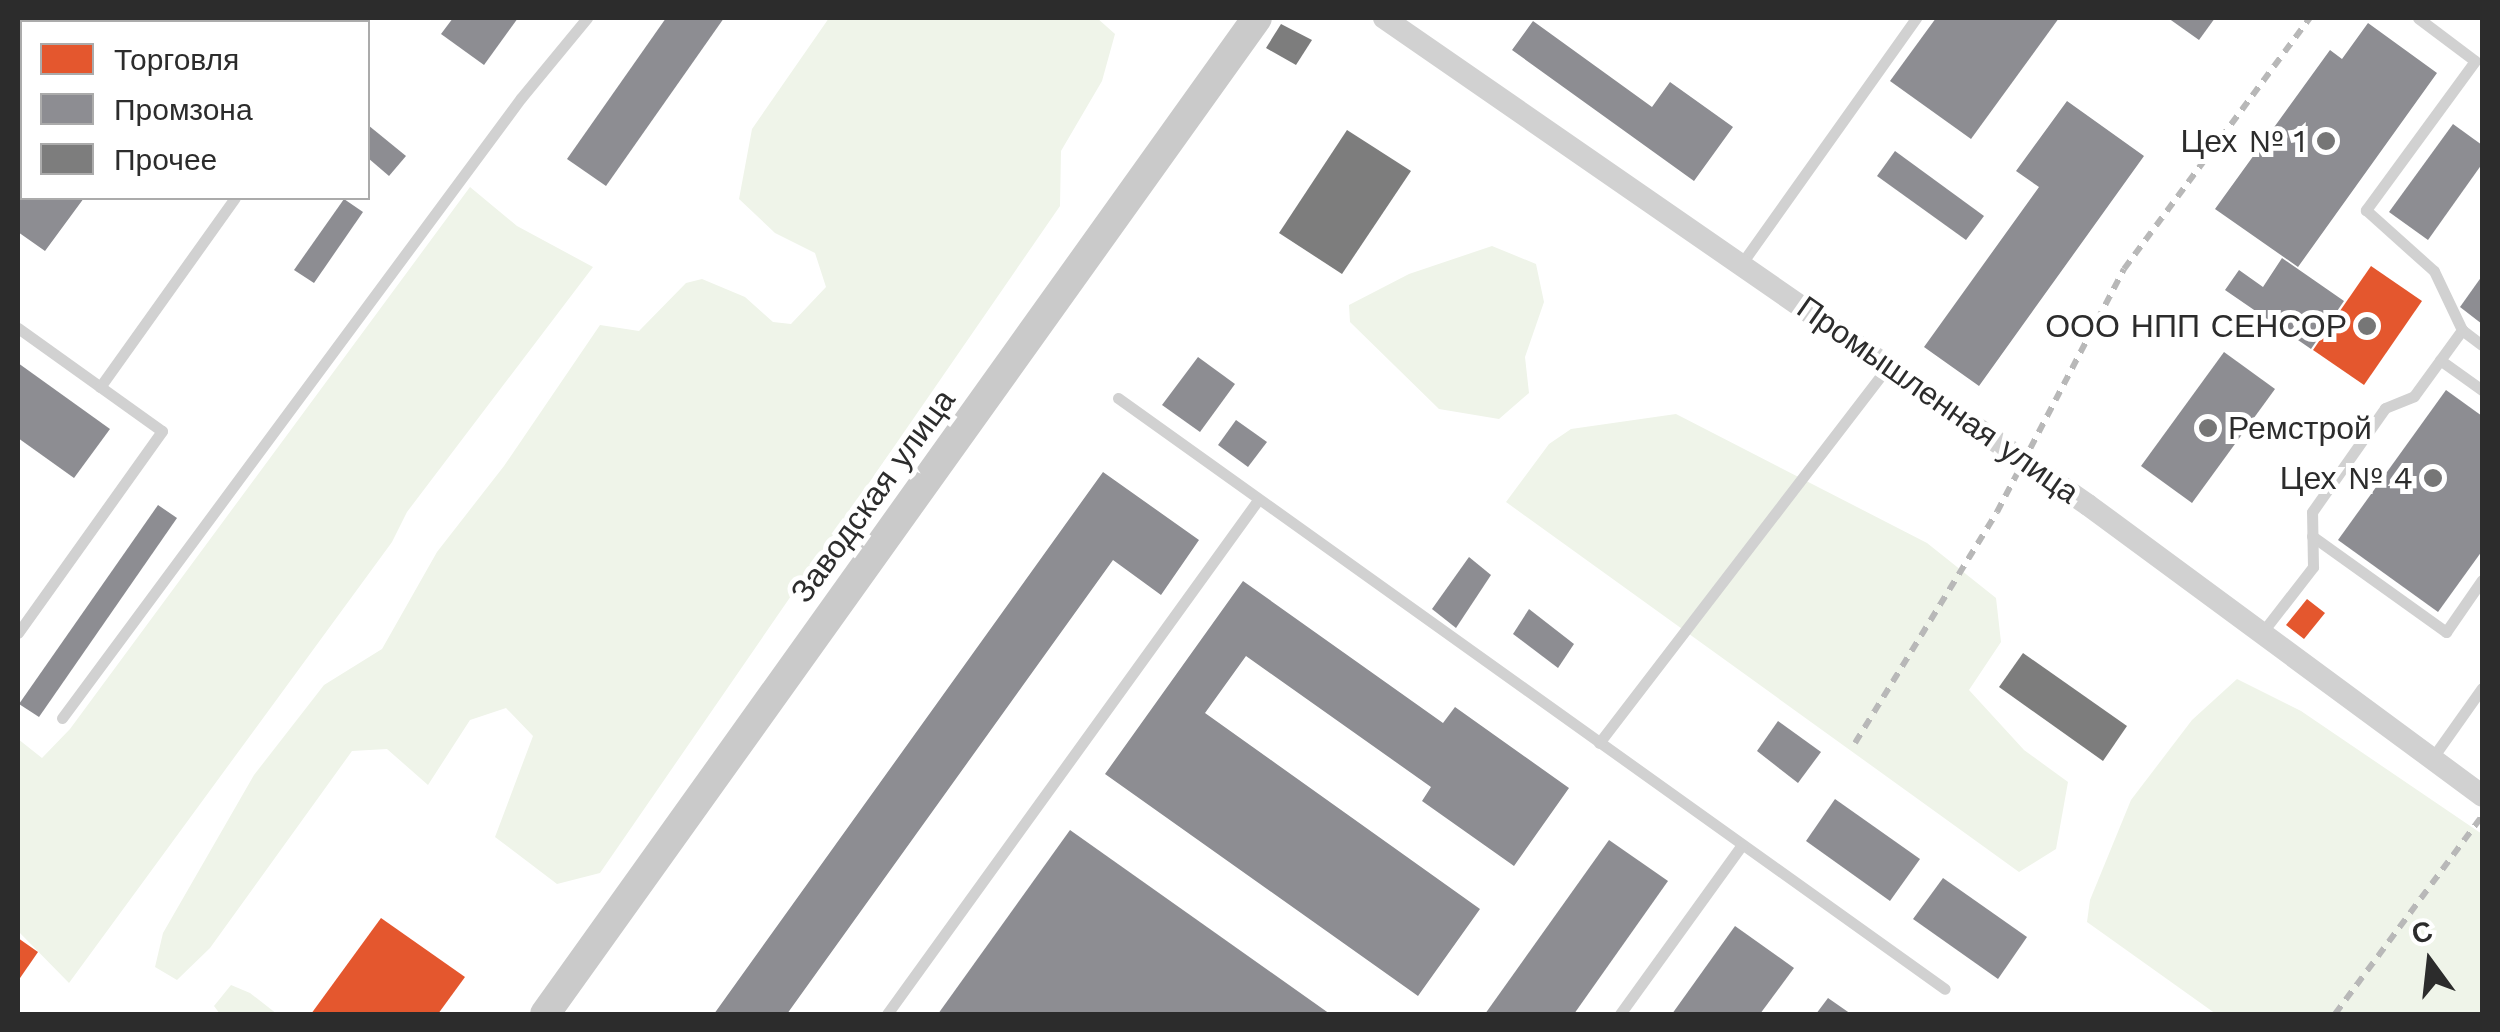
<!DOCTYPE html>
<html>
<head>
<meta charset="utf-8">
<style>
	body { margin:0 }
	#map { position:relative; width:2500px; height:1032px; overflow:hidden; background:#fff; font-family:"Work Sans",sans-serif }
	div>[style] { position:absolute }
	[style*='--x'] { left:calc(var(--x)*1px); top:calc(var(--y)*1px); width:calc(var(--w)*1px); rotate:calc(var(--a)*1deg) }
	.green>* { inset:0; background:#eff4e9 }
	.shops>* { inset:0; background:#e4572e }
	.industry>* { inset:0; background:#8d8d92 }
	.building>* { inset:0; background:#7d7d7d }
	.service>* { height:11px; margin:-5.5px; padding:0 5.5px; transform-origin:5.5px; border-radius:5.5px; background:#d1d1d1 }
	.minor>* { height:22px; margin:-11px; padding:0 11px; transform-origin:11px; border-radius:11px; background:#d1d1d1 }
	.secondary>* { height:30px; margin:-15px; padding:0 15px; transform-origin:15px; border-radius:15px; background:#cacaca }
	.rail>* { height:6px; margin-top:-3px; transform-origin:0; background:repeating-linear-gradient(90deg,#b8b8b8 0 10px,transparent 0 18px) }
	.dots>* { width:28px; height:28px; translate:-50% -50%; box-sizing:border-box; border:5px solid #fff; border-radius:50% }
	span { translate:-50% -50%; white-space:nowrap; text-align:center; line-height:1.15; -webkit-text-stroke:10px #fff; paint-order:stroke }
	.poi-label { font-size:32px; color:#2c2c2c }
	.right { translate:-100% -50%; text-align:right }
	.left { translate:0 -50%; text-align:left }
	.street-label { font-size:32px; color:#2c2c2c }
	.frame { position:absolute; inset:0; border:20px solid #2c2c2c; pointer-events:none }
	.legend { position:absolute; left:20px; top:20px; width:350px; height:180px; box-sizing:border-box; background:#fff; border:2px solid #ababab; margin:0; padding:12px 18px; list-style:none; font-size:30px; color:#2c2c2c }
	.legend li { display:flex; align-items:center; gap:20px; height:50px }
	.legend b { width:50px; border:2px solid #ababab }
	.north { position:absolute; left:2380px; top:912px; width:100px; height:100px; -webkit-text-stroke:8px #fff; paint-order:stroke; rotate:345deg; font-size:28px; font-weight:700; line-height:40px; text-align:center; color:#2c2c2c }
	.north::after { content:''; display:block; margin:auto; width:35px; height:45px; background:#2c2c2c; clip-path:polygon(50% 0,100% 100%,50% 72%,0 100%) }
</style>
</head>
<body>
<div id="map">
	<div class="green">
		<div style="clip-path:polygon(829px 18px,1097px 18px,1115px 34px,1102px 81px,1061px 151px,1060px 206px,600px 873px,557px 884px,495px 837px,533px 736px,506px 708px,470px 720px,428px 785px,387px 749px,352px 751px,210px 948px,177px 980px,155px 967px,163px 933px,254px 775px,324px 685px,382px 649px,437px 552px,504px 466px,600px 325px,639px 331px,686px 283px,702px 279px,745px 297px,773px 322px,791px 324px,826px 287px,815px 253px,775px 233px,739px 199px,752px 129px)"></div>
		<div style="clip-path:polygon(470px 187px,517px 226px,593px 267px,407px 512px,392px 542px,69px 983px,18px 931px,18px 739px,42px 758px,70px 729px)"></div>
		<div style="clip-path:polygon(1492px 246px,1536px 264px,1544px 302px,1525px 357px,1529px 393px,1499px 419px,1439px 409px,1350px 322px,1349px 305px,1409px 274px)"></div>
		<div style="clip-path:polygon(1676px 414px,1927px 543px,1996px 598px,2001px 642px,1969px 690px,2024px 750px,2068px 782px,2056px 849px,2019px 872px,1506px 502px,1549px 444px,1571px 429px)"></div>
		<div style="clip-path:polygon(2237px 679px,2301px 711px,2482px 834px,2482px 1014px,2216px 1014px,2087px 922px,2090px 900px,2131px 800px,2192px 720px)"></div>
		<div style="clip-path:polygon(231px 985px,250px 993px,277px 1014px,220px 1014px,214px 1006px)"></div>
	</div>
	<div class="shops">
		<div style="clip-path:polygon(2371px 266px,2422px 301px,2364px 385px,2313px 350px)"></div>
		<div style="clip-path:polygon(2307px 599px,2325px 613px,2304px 639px,2286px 625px)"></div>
		<div style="clip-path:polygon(381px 918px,465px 977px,438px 1014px,311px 1014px)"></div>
		<div style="clip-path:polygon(18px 938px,38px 952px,18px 981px)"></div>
	</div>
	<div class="industry">
		<div style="clip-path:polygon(18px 18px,22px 21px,22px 198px,84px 198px,45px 251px,18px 232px)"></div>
		<div style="clip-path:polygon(453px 18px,518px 18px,484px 65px,441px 34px)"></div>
		<div style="clip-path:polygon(666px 18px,724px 18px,606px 186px,567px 159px)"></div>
		<div style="clip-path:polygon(1936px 18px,2059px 18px,1971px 139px,1890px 81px)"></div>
		<div style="clip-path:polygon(2168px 18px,2215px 18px,2199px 40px)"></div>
		<div style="clip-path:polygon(1533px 21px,1652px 107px,1670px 82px,1733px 127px,1694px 181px,1512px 50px)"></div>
		<div style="clip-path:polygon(2368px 23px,2437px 73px,2298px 267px,2215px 209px,2330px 50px,2342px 59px)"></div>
		<div style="clip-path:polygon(2067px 101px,2144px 156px,1979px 386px,1924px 347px,2039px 187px,2016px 171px)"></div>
		<div style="clip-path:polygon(2453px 124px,2482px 145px,2482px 164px,2428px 240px,2389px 212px)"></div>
		<div style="clip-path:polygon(368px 125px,406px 156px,389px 176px,368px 158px)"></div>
		<div style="clip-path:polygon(1895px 151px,1984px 216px,1966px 240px,1877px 176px)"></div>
		<div style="clip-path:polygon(344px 199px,363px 212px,314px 283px,294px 270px)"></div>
		<div style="clip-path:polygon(2282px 258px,2344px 301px,2311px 349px,2225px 290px,2239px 270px,2263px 287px)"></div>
		<div style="clip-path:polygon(2482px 276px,2482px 324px,2460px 307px)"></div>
		<div style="clip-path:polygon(2224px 352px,2275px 389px,2192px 503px,2141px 466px)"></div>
		<div style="clip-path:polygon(1198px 357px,1235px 384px,1200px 432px,1162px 405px)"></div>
		<div style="clip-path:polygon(18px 363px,110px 429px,74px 478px,18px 438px)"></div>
		<div style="clip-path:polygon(2446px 390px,2482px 416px,2482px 551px,2438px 612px,2338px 540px)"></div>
		<div style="clip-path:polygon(1236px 420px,1267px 442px,1248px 467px,1218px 445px)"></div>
		<div style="clip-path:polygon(1103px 472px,1199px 540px,1161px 595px,1113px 560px,787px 1014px,714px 1014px)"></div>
		<div style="clip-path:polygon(158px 505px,177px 518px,39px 717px,19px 704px)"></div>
		<div style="clip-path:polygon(1469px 557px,1491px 575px,1456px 628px,1432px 609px)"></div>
		<div style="clip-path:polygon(1243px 581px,1443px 723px,1455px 707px,1569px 788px,1514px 866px,1422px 801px,1431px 787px,1246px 656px,1205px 713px,1480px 909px,1418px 996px,1105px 774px)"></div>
		<div style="clip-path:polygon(1529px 609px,1574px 644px,1558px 668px,1513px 634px)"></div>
		<div style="clip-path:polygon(1778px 721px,1821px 752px,1798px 783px,1757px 751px)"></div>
		<div style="clip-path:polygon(1835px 799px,1920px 859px,1890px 901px,1806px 841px)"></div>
		<div style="clip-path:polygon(1070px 830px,1330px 1014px,938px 1014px)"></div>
		<div style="clip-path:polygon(1609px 840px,1668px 881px,1574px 1014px,1485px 1014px)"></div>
		<div style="clip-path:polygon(1943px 878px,2027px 937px,1998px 979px,1913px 919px)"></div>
		<div style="clip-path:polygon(1735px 926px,1794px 968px,1760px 1014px,1672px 1014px)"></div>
		<div style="clip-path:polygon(1828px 998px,1851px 1014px,1816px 1014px)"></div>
	</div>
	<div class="building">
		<div style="clip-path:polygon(1281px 24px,1312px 40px,1296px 65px,1266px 48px)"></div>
		<div style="clip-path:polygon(1347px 130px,1411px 171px,1342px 274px,1279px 233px)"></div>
		<div style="clip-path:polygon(2023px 653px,2127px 726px,2103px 761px,1999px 687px)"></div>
	</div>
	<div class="service">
		<div style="--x:84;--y:18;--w:8;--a:30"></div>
		<div style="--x:2418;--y:18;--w:71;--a:37"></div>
		<div style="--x:2475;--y:61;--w:185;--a:126.2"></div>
		<div style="--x:2366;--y:210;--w:91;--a:41.9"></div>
		<div style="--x:2434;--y:271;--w:65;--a:64.6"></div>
		<div style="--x:1742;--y:263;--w:301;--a:-54.6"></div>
		<div style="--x:18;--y:328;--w:177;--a:35.6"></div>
		<div style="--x:162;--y:431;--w:248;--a:125.5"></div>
		<div style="--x:2440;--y:360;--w:52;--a:35.5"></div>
		<div style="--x:100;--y:387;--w:232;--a:-54.5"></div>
		<div style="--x:1118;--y:398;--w:1016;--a:35.55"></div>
		<div style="--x:2312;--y:536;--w:165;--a:35.6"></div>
		<div style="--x:2446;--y:632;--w:63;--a:-55.3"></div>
		<div style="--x:2261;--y:634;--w:85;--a:-52.2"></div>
		<div style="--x:2313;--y:567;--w:55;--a:-91"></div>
		<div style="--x:2312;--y:512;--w:127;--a:-54.9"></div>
		<div style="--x:2385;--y:408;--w:31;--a:-22"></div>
		<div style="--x:2414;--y:396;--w:82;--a:-54"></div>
		<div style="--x:2462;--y:330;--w:25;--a:37"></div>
		<div style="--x:62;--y:718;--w:771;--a:-53.49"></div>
		<div style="--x:521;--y:98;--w:104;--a:-50.5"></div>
		<div style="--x:1599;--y:743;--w:476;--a:-52.5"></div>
		<div style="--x:2431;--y:760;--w:88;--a:-54.7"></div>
		<div style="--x:887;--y:1014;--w:634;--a:-54.18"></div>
		<div style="--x:1620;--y:1014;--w:208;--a:-54.2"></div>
	</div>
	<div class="minor">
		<div style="--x:1384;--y:18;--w:856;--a:34.67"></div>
		<div style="--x:2088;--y:505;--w:490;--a:36.4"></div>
	</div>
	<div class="secondary">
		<div style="--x:545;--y:1014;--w:1224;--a:-54.44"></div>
	</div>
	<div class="rail">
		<div style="--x:1855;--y:743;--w:271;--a:-58.4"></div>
		<div style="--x:1997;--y:512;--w:274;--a:-62.4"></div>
		<div style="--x:2124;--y:269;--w:312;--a:-53.5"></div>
		<div style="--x:2335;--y:1014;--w:247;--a:-53.4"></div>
	</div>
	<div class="dots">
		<div style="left:2326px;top:141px;background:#767676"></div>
		<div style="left:2367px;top:326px;background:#767676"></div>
		<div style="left:2208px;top:428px;background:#767676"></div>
		<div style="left:2433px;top:478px;background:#767676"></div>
	</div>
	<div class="poi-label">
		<span class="right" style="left:2306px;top:141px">Цех № 1</span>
		<span class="right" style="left:2347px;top:326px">ООО НПП СЕНСОР</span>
		<span class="left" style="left:2228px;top:428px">Ремстрой</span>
		<span class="right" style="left:2413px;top:478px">Цех № 4</span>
	</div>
	<div class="street-label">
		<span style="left:1938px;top:400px;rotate:35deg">Промышленная улица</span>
		<span style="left:873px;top:496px;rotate:-54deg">Заводская улица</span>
	</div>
	<div class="frame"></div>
	<ul class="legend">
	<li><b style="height:28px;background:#e4572e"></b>Торговля</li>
	<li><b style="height:28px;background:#8d8d92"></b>Промзона</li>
	<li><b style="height:28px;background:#7d7d7d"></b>Прочее</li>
	</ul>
	<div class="north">С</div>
</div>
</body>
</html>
